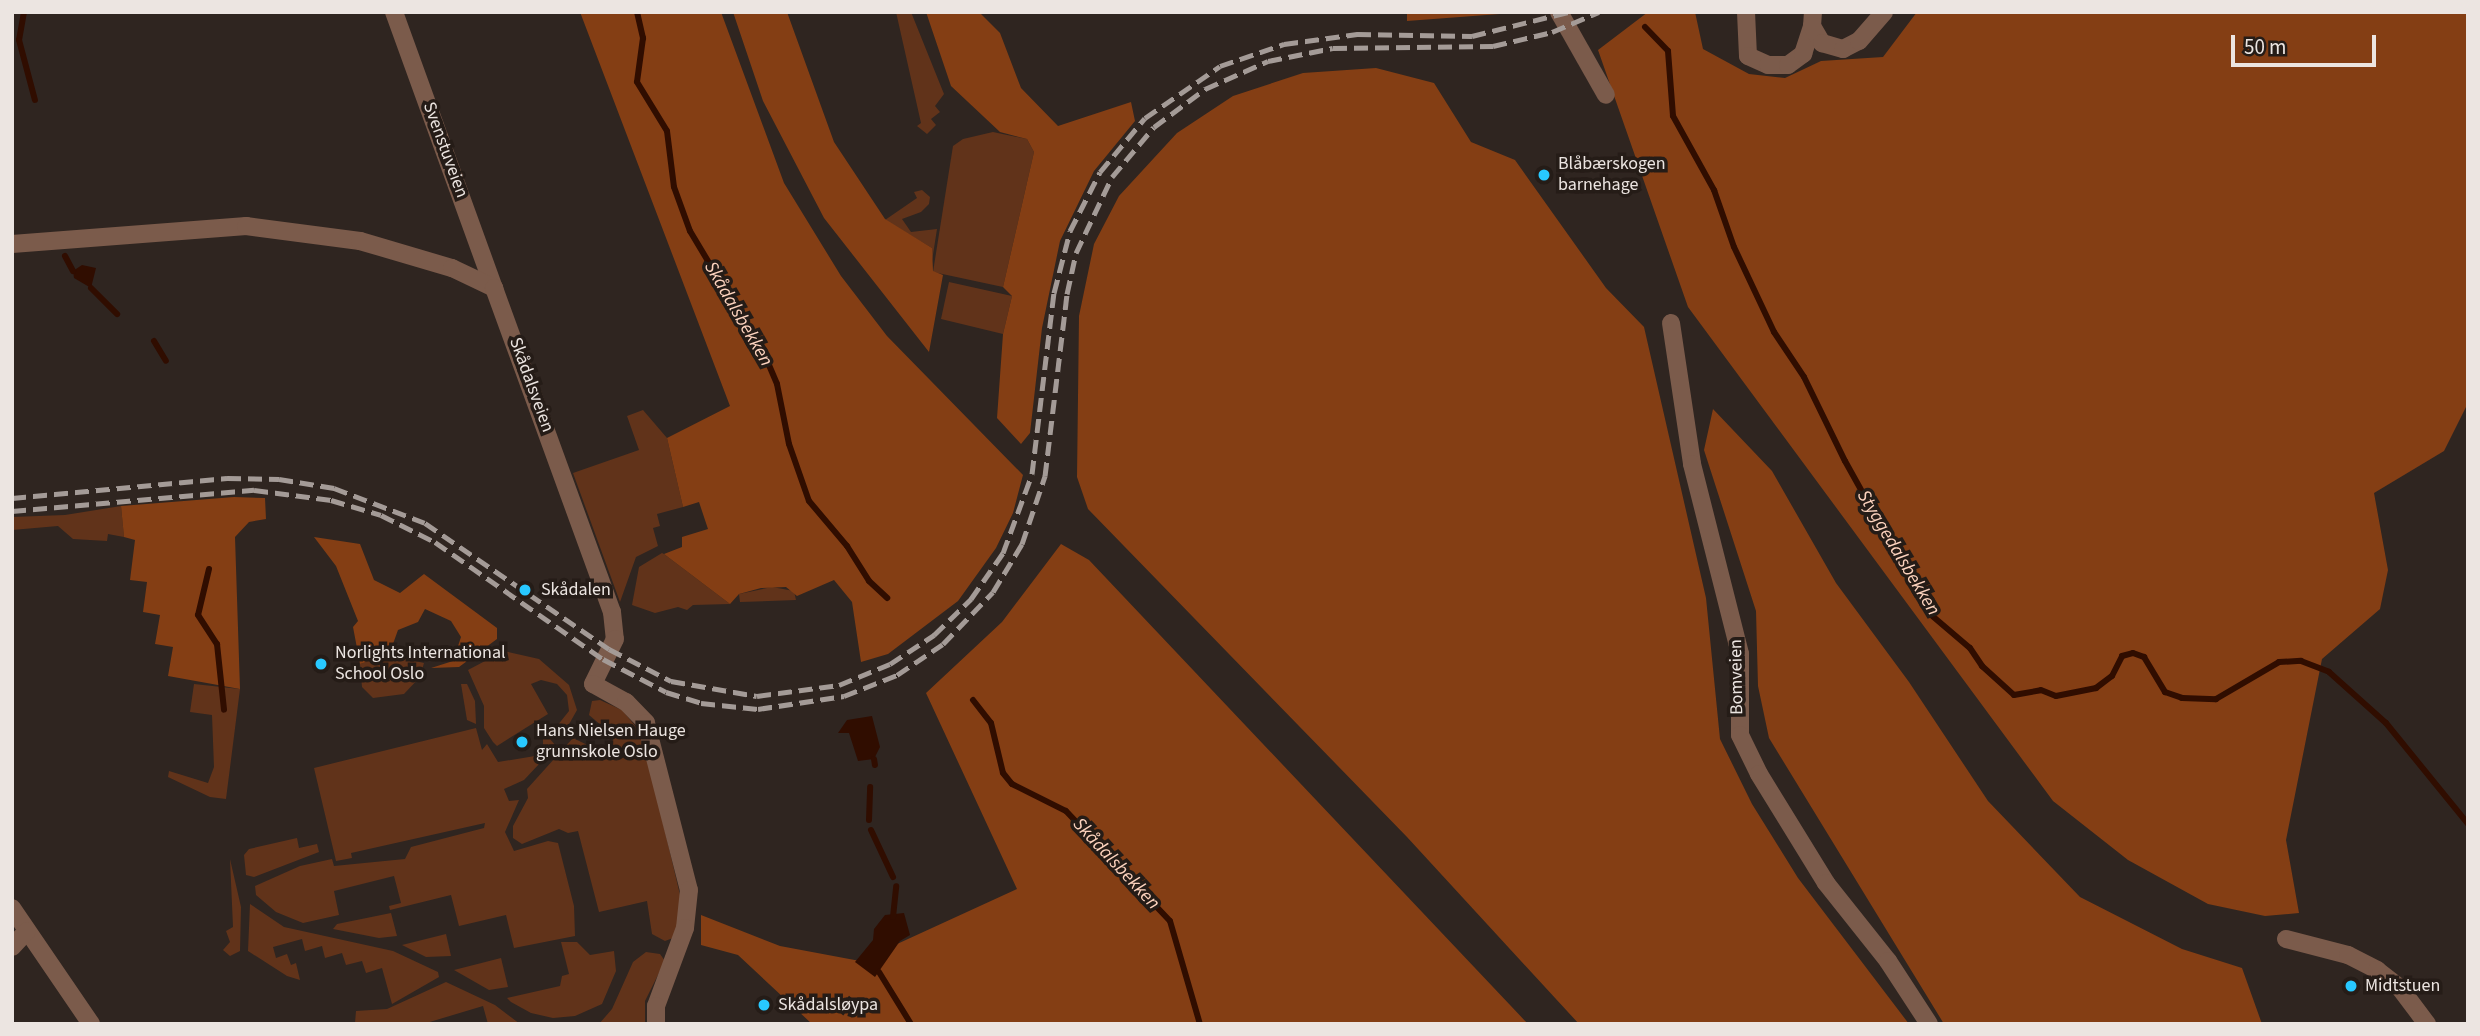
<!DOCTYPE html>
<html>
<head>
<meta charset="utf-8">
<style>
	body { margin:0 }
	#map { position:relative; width:2480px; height:1036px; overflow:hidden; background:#2f2520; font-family:"Source Sans 3",sans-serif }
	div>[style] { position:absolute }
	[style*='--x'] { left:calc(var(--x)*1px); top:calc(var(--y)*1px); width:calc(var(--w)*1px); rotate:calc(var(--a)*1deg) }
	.green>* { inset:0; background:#61331a }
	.forest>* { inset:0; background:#843e14 }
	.water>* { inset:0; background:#300d00 }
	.stream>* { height:6px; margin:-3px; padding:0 3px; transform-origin:3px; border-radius:3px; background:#300d00 }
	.minor>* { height:18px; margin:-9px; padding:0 9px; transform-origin:9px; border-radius:9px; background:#7b5b4b }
	.rail>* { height:5px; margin-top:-2.5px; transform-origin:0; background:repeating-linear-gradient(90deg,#a49b97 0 14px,transparent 0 21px) }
	.dots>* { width:19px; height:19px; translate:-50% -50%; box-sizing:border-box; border:4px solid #251c17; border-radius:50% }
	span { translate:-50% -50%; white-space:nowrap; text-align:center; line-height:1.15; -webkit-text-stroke:7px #251c17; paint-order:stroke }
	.street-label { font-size:18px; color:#ece5e1 }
	.poi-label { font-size:18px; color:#ece5e1 }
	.left { translate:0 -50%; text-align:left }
	.water-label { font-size:19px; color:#fdd3be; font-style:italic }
	.frame { position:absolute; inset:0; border:14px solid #ece5e1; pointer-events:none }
	.scale { position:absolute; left:2231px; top:35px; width:145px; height:32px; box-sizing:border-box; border:4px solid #ece5e1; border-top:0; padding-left:9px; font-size:21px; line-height:24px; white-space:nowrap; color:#ece5e1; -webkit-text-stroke:5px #251c17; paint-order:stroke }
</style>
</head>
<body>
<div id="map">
	<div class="green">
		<div style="clip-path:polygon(896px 12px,911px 12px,944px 94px,935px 106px,940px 112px,931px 119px,936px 125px,927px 134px,917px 126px,921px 123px)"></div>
		<div style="clip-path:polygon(993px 132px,1027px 139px,1034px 152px,1003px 287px,933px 272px,953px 146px,963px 139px)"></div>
		<div style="clip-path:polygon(922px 190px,930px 197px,929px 204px,921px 212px,902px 219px,911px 232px,937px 229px,932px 261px,932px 248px,885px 220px,917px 198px,914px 192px)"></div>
		<div style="clip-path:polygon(949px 282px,1012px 296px,1003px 334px,941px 319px)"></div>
		<div style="clip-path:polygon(643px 410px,667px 438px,683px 507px,657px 514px,660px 526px,653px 528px,658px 546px,636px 557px,620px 602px,573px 473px,639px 450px,627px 416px)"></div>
		<div style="clip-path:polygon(121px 506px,124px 537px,108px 534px,107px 541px,73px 539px,58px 526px,12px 530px,12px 517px,65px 515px)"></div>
		<div style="clip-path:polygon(662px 553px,664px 554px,730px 604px,693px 605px,687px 610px,678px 607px,655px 613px,632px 605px,639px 567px)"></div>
		<div style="clip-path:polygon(772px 587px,794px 591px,796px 600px,740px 602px,739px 594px)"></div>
		<div style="clip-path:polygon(504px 651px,539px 659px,569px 685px,577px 710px,563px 735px,557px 726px,569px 711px,567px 695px,557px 684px,541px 680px,531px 684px,548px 714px,497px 746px,493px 742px,484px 728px,484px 706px,468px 670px)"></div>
		<div style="clip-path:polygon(389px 655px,424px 663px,420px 677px,404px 694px,373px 698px,362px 687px,360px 664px)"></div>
		<div style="clip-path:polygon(194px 684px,240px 689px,226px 799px,210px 797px,168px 777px,169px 771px,208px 783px,214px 767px,212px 715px,190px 712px)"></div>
		<div style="clip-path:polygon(461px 684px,467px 684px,475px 701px,476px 724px,467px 720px)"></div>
		<div style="clip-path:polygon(600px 700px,622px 710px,642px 734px,681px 899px,677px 929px,673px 938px,665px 941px,652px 934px,647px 901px,599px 912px,578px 831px,568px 833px,559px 829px,522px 844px,513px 838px,513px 826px,528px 798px,527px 789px,573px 738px,604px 753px,615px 737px,589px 715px,592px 701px)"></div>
		<div style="clip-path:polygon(476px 728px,482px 750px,487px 744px,498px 762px,535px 756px,543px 746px,543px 731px,556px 746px,524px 780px,504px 789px,509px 801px,519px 800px,505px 832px,514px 851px,548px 841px,558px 843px,574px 906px,575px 936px,514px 948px,506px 915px,459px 926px,451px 895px,390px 910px,389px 906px,401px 903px,394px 876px,334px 891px,339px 915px,303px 923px,276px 912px,256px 895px,255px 886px,300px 866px,332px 859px,334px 866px,405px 859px,411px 847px,484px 828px,485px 823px,409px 840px,351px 853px,352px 858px,336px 861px,314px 768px)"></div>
		<div style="clip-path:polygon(297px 838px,299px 848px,317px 844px,319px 852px,254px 877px,246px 875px,244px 855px,249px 849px)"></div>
		<div style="clip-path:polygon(230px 859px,241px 907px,240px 951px,230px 956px,223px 950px,230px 942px,226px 931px,233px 927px)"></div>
		<div style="clip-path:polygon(250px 904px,284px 927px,393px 951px,438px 972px,439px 977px,392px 1004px,382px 968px,366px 973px,362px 961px,346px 965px,342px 953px,325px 958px,322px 946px,305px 951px,302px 939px,273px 947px,276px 958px,287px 954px,291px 965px,296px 963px,300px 980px,287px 976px,248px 951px)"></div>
		<div style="clip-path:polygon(391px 913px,397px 936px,379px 938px,333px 929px,337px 924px)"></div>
		<div style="clip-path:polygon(446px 934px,451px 956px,426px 957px,402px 945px)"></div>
		<div style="clip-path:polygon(561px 942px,577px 942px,590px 955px,614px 951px,616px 971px,602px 1004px,575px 1016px,553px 1018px,531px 1013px,511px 1002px,507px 998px,560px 986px,562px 976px,569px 974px)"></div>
		<div style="clip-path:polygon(646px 952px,660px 954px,665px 961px,645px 1001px,645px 1024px,599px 1024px,612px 1009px,633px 962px)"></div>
		<div style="clip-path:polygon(501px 958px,508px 987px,489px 990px,454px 970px)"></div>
		<div style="clip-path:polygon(446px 982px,495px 1005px,520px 1024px,488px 1024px,483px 1006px,423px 1024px,355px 1023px,356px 1011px,387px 1009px)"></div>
	</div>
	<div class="forest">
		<div style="clip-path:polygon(580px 12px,721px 12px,784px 183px,841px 276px,887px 336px,1023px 475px,1013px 513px,996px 548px,958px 601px,888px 654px,861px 662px,852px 602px,834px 580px,797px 596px,786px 587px,761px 588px,739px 594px,730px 604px,664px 554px,682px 547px,682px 537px,708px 529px,699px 502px,683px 507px,667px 438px,730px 406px)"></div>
		<div style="clip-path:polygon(733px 12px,787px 12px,834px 142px,885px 219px,932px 248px,933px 271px,943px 275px,929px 352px,824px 218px,763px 101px)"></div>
		<div style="clip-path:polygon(926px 12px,979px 12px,1000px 33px,1021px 88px,1058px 126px,1131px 102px,1135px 121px,1094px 171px,1060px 241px,1042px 328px,1030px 433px,1021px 444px,997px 418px,1003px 334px,1012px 296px,1003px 287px,1034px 152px,1027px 139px,1000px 132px,951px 86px)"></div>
		<div style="clip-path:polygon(1407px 12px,1527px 12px,1407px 21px)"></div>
		<div style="clip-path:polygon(1648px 12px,1695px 12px,1703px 49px,1749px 74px,1785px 78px,1821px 61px,1883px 57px,1917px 12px,2468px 12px,2468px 403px,2444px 451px,2374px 493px,2388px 570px,2380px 609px,2322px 659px,2286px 840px,2299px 913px,2265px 916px,2208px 904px,2128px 860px,2053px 801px,1688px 307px,1598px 50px)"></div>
		<div style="clip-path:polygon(1376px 68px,1434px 83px,1471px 142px,1515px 160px,1606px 288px,1644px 327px,1706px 598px,1720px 739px,1752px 804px,1798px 878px,1909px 1024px,1579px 1024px,1407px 837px,1088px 509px,1077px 477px,1079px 316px,1094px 244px,1119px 196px,1177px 133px,1233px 96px,1303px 73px)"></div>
		<div style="clip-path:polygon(1713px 409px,1772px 471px,1836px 583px,1909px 682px,1988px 801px,2080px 897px,2182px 949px,2242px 968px,2262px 1024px,1944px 1024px,1769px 738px,1758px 686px,1756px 611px,1704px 450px)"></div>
		<div style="clip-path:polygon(234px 497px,265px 498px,266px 519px,249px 522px,235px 537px,240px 689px,168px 676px,173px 647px,155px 644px,160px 615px,143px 612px,147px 582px,130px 580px,135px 540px,124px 537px,121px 506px)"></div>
		<div style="clip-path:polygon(314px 537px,360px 544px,374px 580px,400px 593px,424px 574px,497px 628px,497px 639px,459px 667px,431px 668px,453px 661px,461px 637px,451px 621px,425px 609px,418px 622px,398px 630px,389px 655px,360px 664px,353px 627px,358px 621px,336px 566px)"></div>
		<div style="clip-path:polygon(1061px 544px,1089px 560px,1528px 1024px,812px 1024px,738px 955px,701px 945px,701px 915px,780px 946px,860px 961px,1017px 889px,926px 693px,1002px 622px)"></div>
	</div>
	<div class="water">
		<div style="clip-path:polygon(82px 265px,96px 268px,91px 288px,74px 278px,73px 271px)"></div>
		<div style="clip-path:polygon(872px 716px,880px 747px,874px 759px,858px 761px,849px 733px,838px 733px,847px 720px)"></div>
		<div style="clip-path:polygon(904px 913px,910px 935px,900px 941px,875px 977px,855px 962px,873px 940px,874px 929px,885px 915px)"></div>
	</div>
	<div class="stream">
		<div style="--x:24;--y:12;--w:28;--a:100"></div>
		<div style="--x:19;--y:40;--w:62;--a:75.1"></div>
		<div style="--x:637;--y:12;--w:27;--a:77"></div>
		<div style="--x:643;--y:38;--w:44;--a:97.8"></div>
		<div style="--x:637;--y:82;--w:57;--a:58.5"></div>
		<div style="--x:667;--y:131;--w:56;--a:82.9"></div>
		<div style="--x:674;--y:187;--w:47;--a:70"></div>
		<div style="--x:690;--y:231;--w:148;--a:59.1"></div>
		<div style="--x:766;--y:358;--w:28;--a:67"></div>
		<div style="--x:777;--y:384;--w:61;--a:78.7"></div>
		<div style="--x:789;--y:444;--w:60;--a:70.7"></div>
		<div style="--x:809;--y:501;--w:59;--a:49.8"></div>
		<div style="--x:847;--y:546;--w:41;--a:57.8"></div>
		<div style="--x:869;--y:581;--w:25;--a:43"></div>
		<div style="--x:1645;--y:27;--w:33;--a:46"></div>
		<div style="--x:1668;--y:51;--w:65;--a:85.6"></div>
		<div style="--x:1673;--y:116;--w:85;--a:61"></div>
		<div style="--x:1714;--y:190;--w:60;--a:70.7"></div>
		<div style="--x:1734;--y:247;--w:94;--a:64.8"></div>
		<div style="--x:1774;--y:332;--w:54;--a:56.3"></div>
		<div style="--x:1804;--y:377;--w:93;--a:64"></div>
		<div style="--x:1845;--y:461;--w:175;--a:60.9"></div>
		<div style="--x:1930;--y:614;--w:52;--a:40.4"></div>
		<div style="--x:1970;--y:648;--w:22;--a:56"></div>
		<div style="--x:1982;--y:666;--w:43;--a:42.2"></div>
		<div style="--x:2014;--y:695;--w:27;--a:-10"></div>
		<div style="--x:2041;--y:690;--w:16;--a:22"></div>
		<div style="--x:2056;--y:696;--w:41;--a:-11.3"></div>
		<div style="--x:2096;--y:688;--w:20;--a:-37"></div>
		<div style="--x:2112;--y:676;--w:22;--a:-63"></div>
		<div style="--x:2122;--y:656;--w:11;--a:-15"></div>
		<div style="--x:2133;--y:653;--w:12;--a:20"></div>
		<div style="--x:2144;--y:657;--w:41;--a:59"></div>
		<div style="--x:2165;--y:692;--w:18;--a:19"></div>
		<div style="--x:2182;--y:698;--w:34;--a:2"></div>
		<div style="--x:2216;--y:699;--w:73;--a:-30.4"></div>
		<div style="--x:2279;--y:662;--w:22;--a:-3"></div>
		<div style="--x:2301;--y:661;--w:30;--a:21"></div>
		<div style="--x:2329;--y:672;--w:76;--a:41.8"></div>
		<div style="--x:2386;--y:723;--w:130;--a:50.9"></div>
		<div style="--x:65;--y:256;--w:17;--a:62"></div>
		<div style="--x:91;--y:288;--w:37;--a:45"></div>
		<div style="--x:154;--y:341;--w:23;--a:59"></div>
		<div style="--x:209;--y:569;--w:47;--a:103.4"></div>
		<div style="--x:198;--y:615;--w:35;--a:57"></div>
		<div style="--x:217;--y:644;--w:66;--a:83.9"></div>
		<div style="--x:973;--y:700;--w:29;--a:52"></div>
		<div style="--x:991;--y:723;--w:51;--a:76.5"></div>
		<div style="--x:1003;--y:773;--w:14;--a:51"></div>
		<div style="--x:1012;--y:784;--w:60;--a:26.6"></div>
		<div style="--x:1066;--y:811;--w:151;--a:46.6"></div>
		<div style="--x:1170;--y:921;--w:107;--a:73.8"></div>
		<div style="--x:874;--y:759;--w:6;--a:81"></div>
		<div style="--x:869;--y:820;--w:33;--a:-88"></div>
		<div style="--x:871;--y:830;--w:52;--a:64.9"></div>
		<div style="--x:893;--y:917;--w:31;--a:-84"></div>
		<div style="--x:879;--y:972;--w:61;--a:58.4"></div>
	</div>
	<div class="minor">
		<div style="--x:394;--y:12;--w:294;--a:70.1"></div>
		<div style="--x:1559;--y:12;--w:95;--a:60.5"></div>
		<div style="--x:1746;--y:12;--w:44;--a:87.4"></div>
		<div style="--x:1748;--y:56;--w:22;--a:24"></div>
		<div style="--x:1768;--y:65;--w:20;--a:0"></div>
		<div style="--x:1788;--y:65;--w:19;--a:-36"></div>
		<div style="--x:1803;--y:54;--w:29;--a:-72"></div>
		<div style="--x:1813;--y:12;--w:14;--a:94"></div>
		<div style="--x:1812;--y:26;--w:20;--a:60"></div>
		<div style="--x:1822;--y:43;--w:22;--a:16"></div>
		<div style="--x:1843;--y:49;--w:18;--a:-27"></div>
		<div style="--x:1859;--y:41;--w:38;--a:-49"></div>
		<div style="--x:12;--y:244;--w:235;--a:-4.4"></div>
		<div style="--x:246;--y:226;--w:115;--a:7.5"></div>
		<div style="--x:360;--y:241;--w:96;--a:16.4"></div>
		<div style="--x:452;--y:268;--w:47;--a:25.5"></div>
		<div style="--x:494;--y:288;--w:345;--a:70"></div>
		<div style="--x:612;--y:612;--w:27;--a:84"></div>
		<div style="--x:615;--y:639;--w:50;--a:116.1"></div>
		<div style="--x:593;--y:684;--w:38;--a:29"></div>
		<div style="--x:626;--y:702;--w:29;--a:46"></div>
		<div style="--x:646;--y:723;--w:172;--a:75.6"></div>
		<div style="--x:689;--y:890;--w:38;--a:96"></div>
		<div style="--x:685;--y:928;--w:83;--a:110.4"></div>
		<div style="--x:656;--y:1006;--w:18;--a:90"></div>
		<div style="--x:1671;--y:323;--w:143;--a:81.5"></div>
		<div style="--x:1692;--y:464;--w:196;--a:75.8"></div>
		<div style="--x:1740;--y:654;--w:81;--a:90"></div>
		<div style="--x:1740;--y:735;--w:43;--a:64"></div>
		<div style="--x:1759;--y:774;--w:128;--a:58.4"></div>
		<div style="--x:1826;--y:883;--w:100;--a:51.5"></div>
		<div style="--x:1888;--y:961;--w:75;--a:56.9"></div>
		<div style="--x:12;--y:908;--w:140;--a:55.7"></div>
		<div style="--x:2286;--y:939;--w:64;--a:14.5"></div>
		<div style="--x:2348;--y:955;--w:33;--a:27"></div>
		<div style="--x:2377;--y:970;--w:29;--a:38"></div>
		<div style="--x:2400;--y:988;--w:45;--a:53.1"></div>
		<div style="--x:12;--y:947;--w:22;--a:-47"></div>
	</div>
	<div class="rail">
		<div style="--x:12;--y:498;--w:216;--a:-5.3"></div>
		<div style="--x:227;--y:478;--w:52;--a:1.1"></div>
		<div style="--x:279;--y:479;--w:56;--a:9.3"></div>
		<div style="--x:334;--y:488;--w:97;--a:21"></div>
		<div style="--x:425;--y:523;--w:223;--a:34.4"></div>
		<div style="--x:609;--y:649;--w:70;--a:27.3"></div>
		<div style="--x:671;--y:681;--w:87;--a:9.9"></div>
		<div style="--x:757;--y:696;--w:83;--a:-7.6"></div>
		<div style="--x:839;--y:685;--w:55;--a:-22.4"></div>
		<div style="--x:890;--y:664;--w:53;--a:-33.4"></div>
		<div style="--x:934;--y:635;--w:52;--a:-44.2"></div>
		<div style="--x:971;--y:599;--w:56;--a:-55.2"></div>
		<div style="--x:1003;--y:553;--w:84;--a:-69.8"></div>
		<div style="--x:1032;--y:474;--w:182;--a:-83.1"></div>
		<div style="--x:1054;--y:293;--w:64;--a:-75.5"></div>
		<div style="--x:1070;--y:231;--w:66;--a:-63"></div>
		<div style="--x:1100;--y:172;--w:70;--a:-50.2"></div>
		<div style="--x:1145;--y:118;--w:91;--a:-34.7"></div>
		<div style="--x:1220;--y:66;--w:68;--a:-19"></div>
		<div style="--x:1284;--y:44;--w:74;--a:-7.8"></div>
		<div style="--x:1357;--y:34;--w:115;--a:1"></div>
		<div style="--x:1472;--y:36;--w:99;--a:-14"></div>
		<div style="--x:12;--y:511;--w:243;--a:-5"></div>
		<div style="--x:254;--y:490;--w:78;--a:7.4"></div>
		<div style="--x:331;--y:500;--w:52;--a:16.7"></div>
		<div style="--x:381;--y:515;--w:60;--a:26.6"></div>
		<div style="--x:435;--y:542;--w:205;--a:34.9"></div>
		<div style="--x:603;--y:659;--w:71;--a:27.6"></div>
		<div style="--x:666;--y:692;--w:37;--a:17"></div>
		<div style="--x:701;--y:703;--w:57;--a:6"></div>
		<div style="--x:758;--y:709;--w:87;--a:-8.6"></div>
		<div style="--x:844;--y:696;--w:57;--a:-21.6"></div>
		<div style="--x:897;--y:675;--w:55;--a:-34"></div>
		<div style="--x:943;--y:644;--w:72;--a:-46.1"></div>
		<div style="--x:993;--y:592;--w:56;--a:-58.9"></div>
		<div style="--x:1022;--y:544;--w:72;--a:-71.3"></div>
		<div style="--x:1045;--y:476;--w:183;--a:-83.1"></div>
		<div style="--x:1067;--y:294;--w:42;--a:-77.6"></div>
		<div style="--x:1076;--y:253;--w:84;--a:-64.7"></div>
		<div style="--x:1112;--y:177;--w:65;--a:-50"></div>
		<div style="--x:1154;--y:127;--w:64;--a:-36.7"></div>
		<div style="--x:1205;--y:89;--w:69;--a:-24"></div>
		<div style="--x:1268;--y:61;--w:66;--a:-11.3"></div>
		<div style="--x:1333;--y:48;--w:160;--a:-0.7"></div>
		<div style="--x:1493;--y:46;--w:61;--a:-13.3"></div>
		<div style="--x:1552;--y:32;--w:51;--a:-23.1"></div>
	</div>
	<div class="dots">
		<div style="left:1544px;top:175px;background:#28c8ff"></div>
		<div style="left:525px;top:590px;background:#28c8ff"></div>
		<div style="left:321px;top:664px;background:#28c8ff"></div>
		<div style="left:522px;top:742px;background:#28c8ff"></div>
		<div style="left:2351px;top:986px;background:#28c8ff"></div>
		<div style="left:764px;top:1005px;background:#28c8ff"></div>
	</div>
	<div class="street-label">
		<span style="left:445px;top:150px;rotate:70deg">Svenstuveien</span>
		<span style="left:531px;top:385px;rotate:70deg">Skådalsveien</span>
		<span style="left:1737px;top:677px;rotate:-91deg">Bomveien</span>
	</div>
	<div class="poi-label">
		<span class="left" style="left:1558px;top:175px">Blåbærskogen<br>barnehage</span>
		<span class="left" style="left:541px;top:590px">Skådalen</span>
		<span class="left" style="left:335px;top:664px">Norlights International<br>School Oslo</span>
		<span class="left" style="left:536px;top:742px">Hans Nielsen Hauge<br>grunnskole Oslo</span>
		<span class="left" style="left:2365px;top:986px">Midtstuen</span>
		<span class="left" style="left:778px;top:1005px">Skådalsløypa</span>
	</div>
	<div class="water-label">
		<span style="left:738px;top:314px;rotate:60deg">Skådalsbekken</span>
		<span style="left:1898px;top:553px;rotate:59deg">Styggedalsbekken</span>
		<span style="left:1116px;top:864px;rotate:47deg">Skådalsbekken</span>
	</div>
	<div class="frame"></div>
	<div class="scale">50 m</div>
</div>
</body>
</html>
